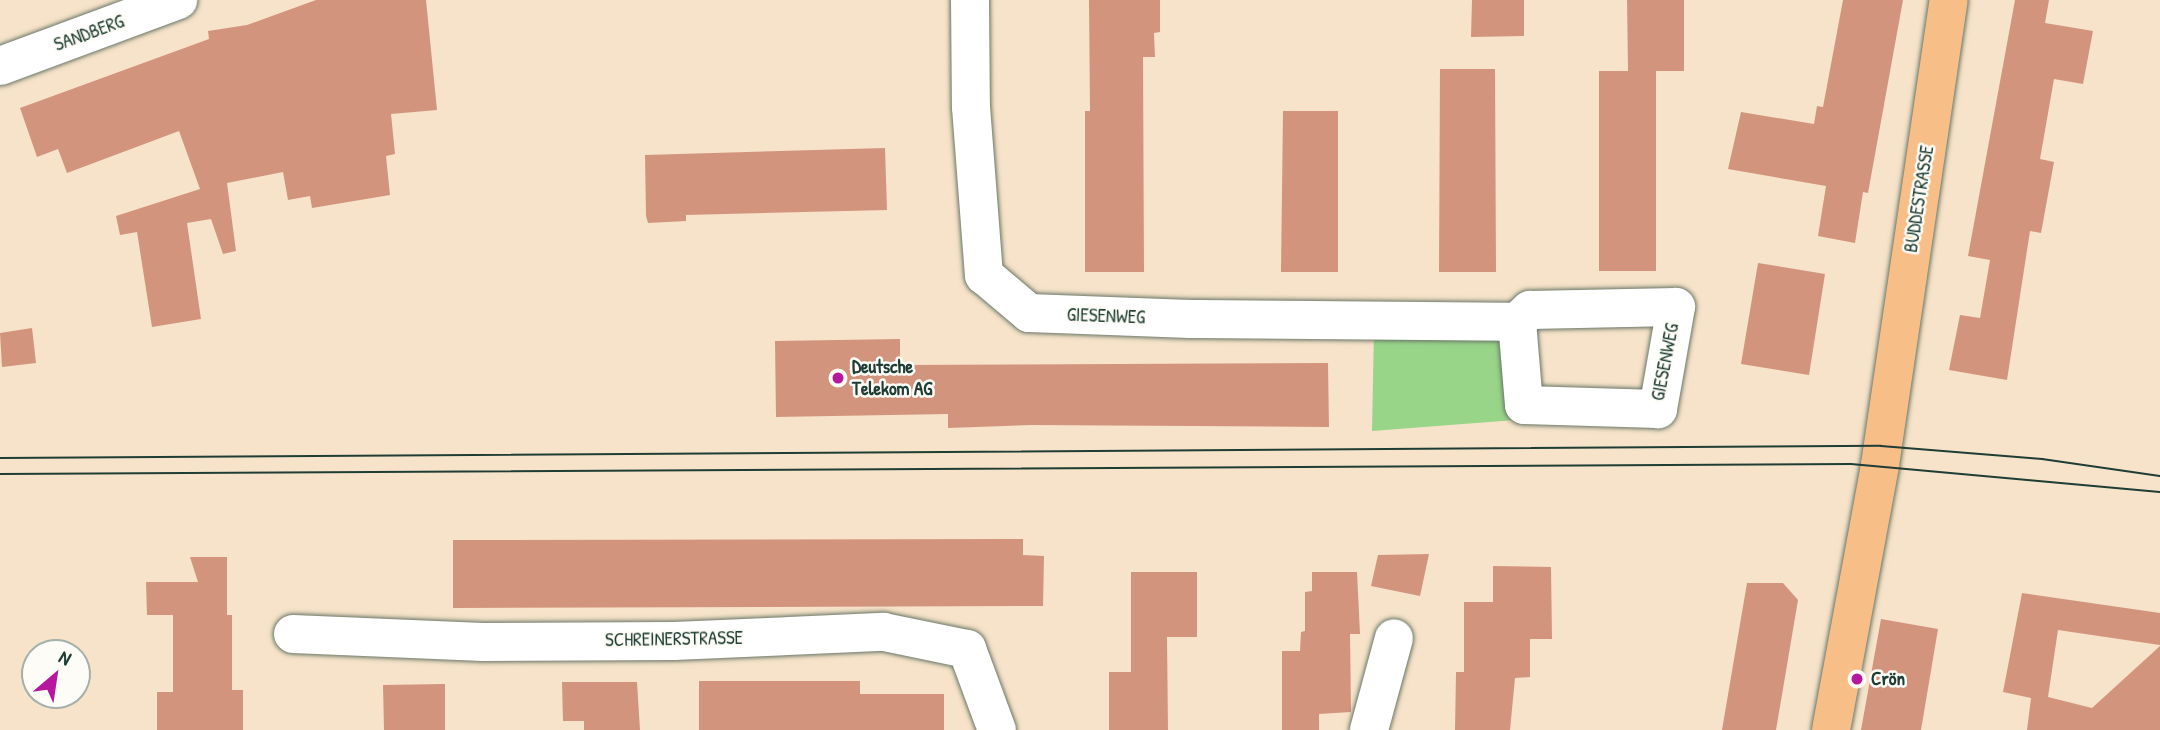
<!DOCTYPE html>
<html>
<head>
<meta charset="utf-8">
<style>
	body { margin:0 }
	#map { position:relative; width:2160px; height:730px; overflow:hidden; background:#f6e3c9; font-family:"Patrick Hand",sans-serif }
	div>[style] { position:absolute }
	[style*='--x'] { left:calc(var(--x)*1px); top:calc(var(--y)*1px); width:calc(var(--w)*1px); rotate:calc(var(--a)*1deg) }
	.green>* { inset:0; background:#98d589 }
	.building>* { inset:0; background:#d3947e }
	.roads { filter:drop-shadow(0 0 2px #6a7768) drop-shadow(0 0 2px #6a7768) }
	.minor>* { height:38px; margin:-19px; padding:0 19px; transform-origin:19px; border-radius:19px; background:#fff }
	.major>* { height:38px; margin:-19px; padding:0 19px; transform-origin:19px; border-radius:19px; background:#f7be88 }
	.tram>* { height:2px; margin:-1px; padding:0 1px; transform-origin:1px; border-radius:1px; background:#1f3d34 }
	.dots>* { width:19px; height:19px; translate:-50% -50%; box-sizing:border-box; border:4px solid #fdfcf7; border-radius:50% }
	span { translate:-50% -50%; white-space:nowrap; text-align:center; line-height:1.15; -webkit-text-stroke:5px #fdfcf7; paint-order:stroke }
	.street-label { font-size:19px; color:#1f3d34 }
	.poi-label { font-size:19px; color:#1f3d34; font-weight:700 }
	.left { translate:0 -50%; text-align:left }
	.north { position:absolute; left:21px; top:639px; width:70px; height:70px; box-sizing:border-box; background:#fdfcf7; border:2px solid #a4b0a9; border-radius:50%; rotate:29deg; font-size:19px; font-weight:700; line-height:28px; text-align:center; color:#1f3d34 }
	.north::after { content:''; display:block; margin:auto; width:24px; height:32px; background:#b5179e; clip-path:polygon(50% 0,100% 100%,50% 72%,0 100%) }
</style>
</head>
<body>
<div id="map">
	<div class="green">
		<div style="clip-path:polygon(1374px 329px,1506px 330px,1515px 420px,1372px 431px)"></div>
	</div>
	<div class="building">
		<div style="clip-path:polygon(316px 0,426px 0,437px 110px,391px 114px,395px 154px,386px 156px,390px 195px,312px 208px,310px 196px,288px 200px,283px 172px,227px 183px,236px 251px,223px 254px,211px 219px,187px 223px,201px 319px,152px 327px,137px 232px,120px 235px,116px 216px,200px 189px,179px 131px,67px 173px,58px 149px,37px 157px,20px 108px,209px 39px,208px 31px,247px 25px)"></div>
		<div style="clip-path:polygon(1089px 0,1160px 0,1160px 32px,1154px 33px,1155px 57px,1143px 57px,1144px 272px,1085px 272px,1085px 111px,1090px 111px)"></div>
		<div style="clip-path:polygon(1472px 0,1524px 0,1524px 36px,1471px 37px)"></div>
		<div style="clip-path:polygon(1627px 0,1684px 0,1684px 71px,1656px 71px,1656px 271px,1599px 271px,1599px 71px,1628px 71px)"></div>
		<div style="clip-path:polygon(1843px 0,1903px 0,1868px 193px,1863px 192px,1855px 243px,1818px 236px,1826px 186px,1728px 169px,1741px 112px,1814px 124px,1817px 106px,1823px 107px)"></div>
		<div style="clip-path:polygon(2015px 0,2049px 0,2045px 23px,2093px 31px,2083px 84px,2054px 79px,2040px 159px,2054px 162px,2041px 233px,2030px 231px,2007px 380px,1949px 370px,1960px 315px,1980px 318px,1990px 260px,1968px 256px)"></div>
		<div style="clip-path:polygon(1440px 69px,1495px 69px,1496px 272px,1439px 272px)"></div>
		<div style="clip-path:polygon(1283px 111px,1338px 111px,1338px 272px,1281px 272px)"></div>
		<div style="clip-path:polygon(885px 148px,887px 210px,686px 215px,686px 221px,648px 223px,646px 216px,645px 155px)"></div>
		<div style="clip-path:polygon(1758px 263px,1825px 274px,1809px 375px,1741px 364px)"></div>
		<div style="clip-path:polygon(32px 328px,36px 363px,2px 367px,0 333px)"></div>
		<div style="clip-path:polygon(900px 339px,900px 365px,1328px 363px,1329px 427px,1032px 425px,948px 428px,948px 414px,776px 417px,775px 341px)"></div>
		<div style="clip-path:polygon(1023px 539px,1023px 555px,1044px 556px,1043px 606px,453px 608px,453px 540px)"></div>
		<div style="clip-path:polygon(1429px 554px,1420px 596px,1371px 586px,1378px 555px)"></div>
		<div style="clip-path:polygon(190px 557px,227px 557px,227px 615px,232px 615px,232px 690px,243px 690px,243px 730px,157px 730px,157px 692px,173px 692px,173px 615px,147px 615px,146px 582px,198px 582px)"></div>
		<div style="clip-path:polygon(1493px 566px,1551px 567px,1552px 639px,1530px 639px,1530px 677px,1515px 678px,1510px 730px,1455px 730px,1456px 672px,1464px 672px,1464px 602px,1493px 602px)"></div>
		<div style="clip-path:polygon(1131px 572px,1197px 572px,1197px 637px,1167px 637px,1168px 730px,1109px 730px,1109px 672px,1131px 672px)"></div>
		<div style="clip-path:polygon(1312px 572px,1357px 572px,1360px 634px,1350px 634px,1351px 712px,1319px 714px,1319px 730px,1282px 730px,1282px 651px,1300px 651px,1301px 632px,1305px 631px,1305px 592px,1312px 591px)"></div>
		<div style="clip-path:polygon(1747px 583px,1783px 583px,1798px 600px,1776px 730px,1722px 730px)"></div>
		<div style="clip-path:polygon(2022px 593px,2160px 613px,2160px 645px,2058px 630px,2048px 697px,2092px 708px,2160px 646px,2160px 730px,2027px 730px,2031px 698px,2003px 692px)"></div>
		<div style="clip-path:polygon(1881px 619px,1938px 629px,1921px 730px,1861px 730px)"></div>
		<div style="clip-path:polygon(699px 681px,860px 681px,860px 694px,944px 694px,944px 730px,699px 730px)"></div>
		<div style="clip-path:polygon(562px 682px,637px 682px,640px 730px,584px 730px,584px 721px,563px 721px)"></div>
		<div style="clip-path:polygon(445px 684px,445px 730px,384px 730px,383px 685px)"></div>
	</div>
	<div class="roads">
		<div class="minor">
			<div style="--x:970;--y:0;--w:107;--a:89.5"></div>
			<div style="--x:971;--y:107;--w:169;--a:85.6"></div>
			<div style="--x:984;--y:275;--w:59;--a:40.2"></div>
			<div style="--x:1029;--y:313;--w:161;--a:2.1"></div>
			<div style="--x:1190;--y:319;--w:327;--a:0.5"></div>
			<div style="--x:0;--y:66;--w:190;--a:-20.3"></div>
			<div style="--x:1676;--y:307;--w:104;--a:100"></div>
			<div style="--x:1658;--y:409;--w:134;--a:-178.3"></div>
			<div style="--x:1524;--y:405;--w:83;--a:-94.8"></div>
			<div style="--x:1517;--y:322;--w:18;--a:-43"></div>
			<div style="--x:1530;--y:310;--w:146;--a:-1.2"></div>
			<div style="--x:293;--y:634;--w:190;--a:2.4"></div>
			<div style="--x:483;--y:642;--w:191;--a:-0.3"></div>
			<div style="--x:674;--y:641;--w:210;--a:-2.5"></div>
			<div style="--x:884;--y:632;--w:85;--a:11.6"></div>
			<div style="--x:967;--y:649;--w:86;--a:69.7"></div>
			<div style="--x:1369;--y:730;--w:95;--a:-74.8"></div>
		</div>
		<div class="major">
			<div style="--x:1831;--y:730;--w:269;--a:-79.5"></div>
			<div style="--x:1880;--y:465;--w:470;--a:-81.6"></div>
		</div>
	</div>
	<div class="tram">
		<div style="--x:0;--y:458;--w:1881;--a:-0.37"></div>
		<div style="--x:1881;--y:446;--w:162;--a:4.6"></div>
		<div style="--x:2042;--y:459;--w:119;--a:8.2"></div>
		<div style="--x:0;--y:474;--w:1851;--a:-0.31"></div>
		<div style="--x:1851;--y:464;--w:310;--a:5.2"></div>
	</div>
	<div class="dots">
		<div style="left:838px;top:378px;background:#b5179e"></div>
		<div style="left:1857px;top:679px;background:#b5179e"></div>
	</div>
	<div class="street-label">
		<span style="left:89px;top:33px;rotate:-20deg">SANDBERG</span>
		<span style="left:1919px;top:199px;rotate:-81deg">BUDDESTRASSE</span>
		<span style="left:1106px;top:316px;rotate:2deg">GIESENWEG</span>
		<span style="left:1665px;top:362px;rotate:-79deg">GIESENWEG</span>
		<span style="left:674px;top:639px;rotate:-1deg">SCHREINERSTRASSE</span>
	</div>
	<div class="poi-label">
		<span class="left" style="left:852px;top:378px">Deutsche<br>Telekom AG</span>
		<span class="left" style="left:1871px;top:679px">Crön</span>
	</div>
	<div class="north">N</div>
</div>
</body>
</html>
